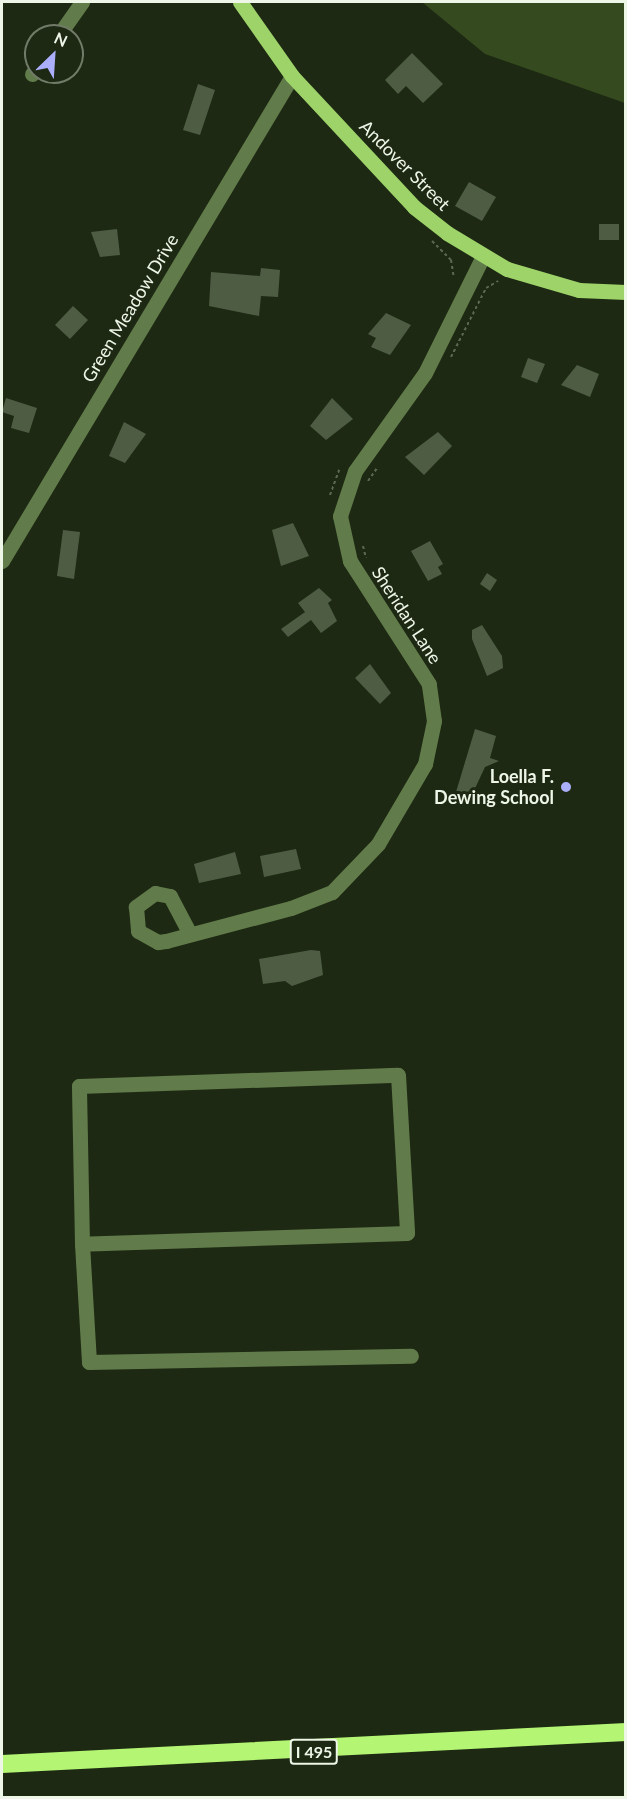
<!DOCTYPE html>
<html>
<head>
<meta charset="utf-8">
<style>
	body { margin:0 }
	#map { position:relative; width:627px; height:1799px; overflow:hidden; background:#1d2913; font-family:Lato,sans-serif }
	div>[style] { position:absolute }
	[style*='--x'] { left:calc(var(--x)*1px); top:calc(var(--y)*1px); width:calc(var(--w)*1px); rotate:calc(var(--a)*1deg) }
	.green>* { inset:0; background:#354a1f }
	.building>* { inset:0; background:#4f5c44 }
	.path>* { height:2px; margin-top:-1px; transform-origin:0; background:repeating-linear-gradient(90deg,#5d6854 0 3px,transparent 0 6px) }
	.minor>* { height:15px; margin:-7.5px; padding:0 7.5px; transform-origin:7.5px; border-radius:7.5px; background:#617b4a }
	.major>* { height:15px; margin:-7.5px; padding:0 7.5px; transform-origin:7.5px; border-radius:7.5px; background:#9dd369 }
	.highway>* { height:18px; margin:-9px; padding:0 9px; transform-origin:9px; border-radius:9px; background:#b4f674 }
	.dots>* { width:16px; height:16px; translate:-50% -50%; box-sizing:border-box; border:3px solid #1d2913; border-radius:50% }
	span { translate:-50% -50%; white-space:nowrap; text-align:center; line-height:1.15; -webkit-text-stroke:6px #1d2913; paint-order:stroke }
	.shield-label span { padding:2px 4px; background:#1d2913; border:2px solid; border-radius:4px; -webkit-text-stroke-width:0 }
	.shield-label { font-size:16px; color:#eef6e8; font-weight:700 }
	.street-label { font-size:18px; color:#eef6e8 }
	.poi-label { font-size:18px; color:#eef6e8; font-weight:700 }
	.right { translate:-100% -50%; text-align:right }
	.frame { position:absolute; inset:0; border:3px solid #eef6e8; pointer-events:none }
	.north { position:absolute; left:24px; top:24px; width:60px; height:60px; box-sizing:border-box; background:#1d2913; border:2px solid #717b68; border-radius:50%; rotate:25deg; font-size:16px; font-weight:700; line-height:24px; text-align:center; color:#eef6e8 }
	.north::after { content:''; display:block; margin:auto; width:21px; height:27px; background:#abaffb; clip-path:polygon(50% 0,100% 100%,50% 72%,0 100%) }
</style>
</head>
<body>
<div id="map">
	<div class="green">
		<div style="clip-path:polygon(422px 2px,625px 2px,625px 103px,485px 54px)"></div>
	</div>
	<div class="building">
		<div style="clip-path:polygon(412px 53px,443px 84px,423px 103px,406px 86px,398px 94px,385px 80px)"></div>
		<div style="clip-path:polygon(198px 84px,215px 90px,200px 135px,183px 130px)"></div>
		<div style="clip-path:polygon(469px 182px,496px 197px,482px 221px,455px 206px)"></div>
		<div style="clip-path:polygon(599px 224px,619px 224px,619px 240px,599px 240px)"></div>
		<div style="clip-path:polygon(117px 229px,120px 255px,100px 257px,91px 232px)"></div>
		<div style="clip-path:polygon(261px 268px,280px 270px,278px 297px,261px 296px,259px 316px,209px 306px,211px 272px,260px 276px)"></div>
		<div style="clip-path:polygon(73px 306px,88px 320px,70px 339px,55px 325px)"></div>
		<div style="clip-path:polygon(386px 313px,411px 325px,390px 355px,371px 347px,376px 338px,368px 334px)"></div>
		<div style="clip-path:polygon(528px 358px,545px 364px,537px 383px,521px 377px)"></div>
		<div style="clip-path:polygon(577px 365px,599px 374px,590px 397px,561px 385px)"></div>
		<div style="clip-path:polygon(6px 398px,37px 408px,29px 433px,11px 428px,14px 416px,2px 412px)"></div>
		<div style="clip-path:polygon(332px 398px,353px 419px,326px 440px,310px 426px)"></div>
		<div style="clip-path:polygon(124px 422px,146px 434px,125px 463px,109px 456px)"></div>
		<div style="clip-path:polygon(438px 432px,452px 446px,424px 475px,405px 457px)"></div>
		<div style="clip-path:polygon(293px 523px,309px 556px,281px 566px,272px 530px)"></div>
		<div style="clip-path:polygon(63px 530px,80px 532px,74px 579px,57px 576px)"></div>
		<div style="clip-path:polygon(430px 541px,443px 564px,438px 567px,442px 574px,428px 581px,411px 551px)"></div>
		<div style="clip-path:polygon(487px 573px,497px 580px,490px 591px,480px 584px)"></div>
		<div style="clip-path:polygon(319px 588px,332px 600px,328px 603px,337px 621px,321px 633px,311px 620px,288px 637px,281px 629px,305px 612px,298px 603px)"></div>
		<div style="clip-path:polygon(482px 625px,502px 656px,503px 668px,487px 676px,472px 639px,472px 630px)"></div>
		<div style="clip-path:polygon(370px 664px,391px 693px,380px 704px,355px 678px)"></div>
		<div style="clip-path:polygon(475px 729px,496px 736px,490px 758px,499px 761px,485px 767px,471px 797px,456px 792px)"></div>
		<div style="clip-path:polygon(296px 849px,301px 869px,264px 877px,260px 856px)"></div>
		<div style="clip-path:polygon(235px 852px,241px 874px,199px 883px,194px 864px)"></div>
		<div style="clip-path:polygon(311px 950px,320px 951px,323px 975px,292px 986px,285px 981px,263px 984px,259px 959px)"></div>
	</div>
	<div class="path">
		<div style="--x:432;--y:241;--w:27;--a:45"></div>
		<div style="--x:451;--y:260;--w:18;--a:81"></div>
		<div style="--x:451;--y:357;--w:77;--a:-63.1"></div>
		<div style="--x:486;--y:288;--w:14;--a:-30"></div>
		<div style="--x:368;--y:481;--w:16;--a:-55"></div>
		<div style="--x:330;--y:495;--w:27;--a:-70"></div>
		<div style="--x:363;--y:546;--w:12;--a:76"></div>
		<div style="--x:389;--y:593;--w:48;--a:57"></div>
	</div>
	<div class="minor">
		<div style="--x:58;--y:36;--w:42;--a:-54.8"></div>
		<div style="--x:32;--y:74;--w:6;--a:-51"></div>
		<div style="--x:2;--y:561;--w:565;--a:-59.12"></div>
		<div style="--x:190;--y:934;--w:43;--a:-117.8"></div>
		<div style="--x:170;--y:896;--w:15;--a:-169"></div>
		<div style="--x:155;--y:893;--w:24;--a:144"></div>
		<div style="--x:136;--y:907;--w:24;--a:85"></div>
		<div style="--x:138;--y:931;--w:23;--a:29"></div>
		<div style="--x:158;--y:942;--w:8;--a:-7"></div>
		<div style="--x:166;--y:941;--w:129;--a:-14.8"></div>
		<div style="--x:291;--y:908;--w:44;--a:-21.3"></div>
		<div style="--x:332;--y:892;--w:66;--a:-46.2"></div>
		<div style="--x:378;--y:844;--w:93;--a:-59.6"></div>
		<div style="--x:425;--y:764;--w:44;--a:-78.2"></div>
		<div style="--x:434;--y:721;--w:37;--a:-98"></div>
		<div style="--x:429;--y:684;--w:146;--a:-122.7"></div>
		<div style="--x:350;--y:561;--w:46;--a:-102.5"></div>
		<div style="--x:340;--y:516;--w:47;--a:-71.6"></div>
		<div style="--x:355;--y:471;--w:120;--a:-54.5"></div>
		<div style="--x:425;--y:373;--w:131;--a:-63.6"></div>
		<div style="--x:398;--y:1075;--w:158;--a:86.7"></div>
		<div style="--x:407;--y:1233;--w:325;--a:178.1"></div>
		<div style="--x:82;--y:1244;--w:158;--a:-91.1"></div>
		<div style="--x:79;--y:1086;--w:319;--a:-2"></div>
		<div style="--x:82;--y:1244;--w:118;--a:86.6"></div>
		<div style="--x:89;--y:1362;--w:322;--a:-1.1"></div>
	</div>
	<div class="major">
		<div style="--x:240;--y:2;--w:90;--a:54.9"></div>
		<div style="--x:292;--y:76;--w:179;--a:47"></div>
		<div style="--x:414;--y:207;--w:42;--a:38.2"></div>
		<div style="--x:447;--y:233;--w:70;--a:31"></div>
		<div style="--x:507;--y:269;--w:75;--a:16.3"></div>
		<div style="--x:579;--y:290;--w:47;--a:2.4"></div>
	</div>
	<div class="highway">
		<div style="--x:2;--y:1764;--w:625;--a:-2.94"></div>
	</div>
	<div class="dots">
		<div style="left:566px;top:787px;background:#abaffb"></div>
	</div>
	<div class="shield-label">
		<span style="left:314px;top:1752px">I 495</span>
	</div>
	<div class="street-label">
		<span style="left:405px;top:165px;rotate:45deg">Andover Street</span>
		<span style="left:130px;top:308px;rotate:-59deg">Green Meadow Drive</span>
		<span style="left:407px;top:615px;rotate:57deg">Sheridan Lane</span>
	</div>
	<div class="poi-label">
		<span class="right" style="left:554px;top:787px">Loella F.<br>Dewing School</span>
	</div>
	<div class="frame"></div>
	<div class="north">N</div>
</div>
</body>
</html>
